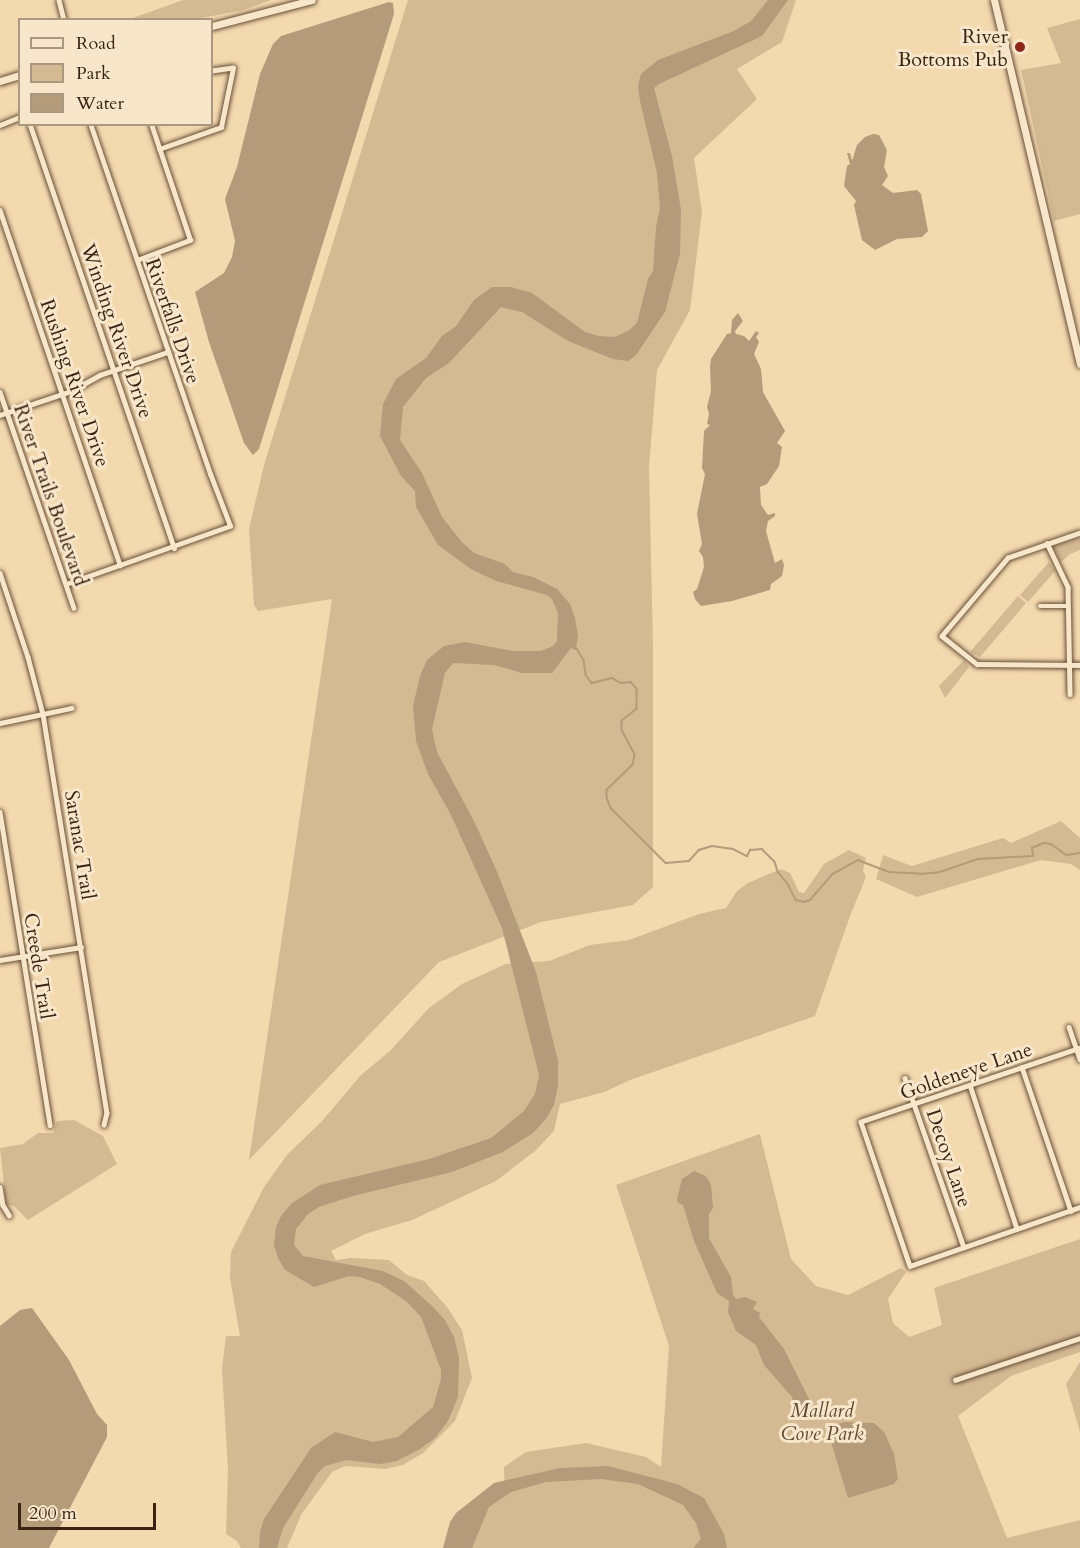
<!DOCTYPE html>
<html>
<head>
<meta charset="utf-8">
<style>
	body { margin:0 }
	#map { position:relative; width:1080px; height:1548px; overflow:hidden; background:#f3d9ae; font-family:Cardo,serif }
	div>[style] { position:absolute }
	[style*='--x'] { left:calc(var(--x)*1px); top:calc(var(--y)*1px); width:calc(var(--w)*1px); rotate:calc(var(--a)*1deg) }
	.green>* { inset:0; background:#d4ba93 }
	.water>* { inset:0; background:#b49b79 }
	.stream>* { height:1.5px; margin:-0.75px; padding:0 0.75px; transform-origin:0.75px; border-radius:0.75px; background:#b49b79 }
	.roads { filter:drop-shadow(0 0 2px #685039) drop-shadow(0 0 2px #685039) }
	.street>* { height:4.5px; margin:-2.25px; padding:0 2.25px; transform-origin:2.25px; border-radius:2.25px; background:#f7e6ca }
	.secondary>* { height:7px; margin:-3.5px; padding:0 3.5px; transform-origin:3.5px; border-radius:3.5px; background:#f7e6ca }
	.dots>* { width:16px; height:16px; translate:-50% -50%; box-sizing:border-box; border:3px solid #f7e6ca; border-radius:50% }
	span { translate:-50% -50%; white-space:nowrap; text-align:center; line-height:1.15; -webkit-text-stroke:6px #f7e6ca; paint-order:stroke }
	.poi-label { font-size:20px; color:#3a2312 }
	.right { translate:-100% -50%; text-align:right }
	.street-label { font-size:20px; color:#3a2312 }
	.park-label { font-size:20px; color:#604932; font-style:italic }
	.legend { position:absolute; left:18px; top:18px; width:195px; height:108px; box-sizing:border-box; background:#f7e6ca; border:2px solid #ab9880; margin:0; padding:8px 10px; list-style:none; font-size:18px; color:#3a2312 }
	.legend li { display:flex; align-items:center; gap:12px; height:30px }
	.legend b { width:30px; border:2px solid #ab9880 }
	.scale { position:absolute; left:18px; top:1503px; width:138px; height:27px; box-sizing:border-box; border:3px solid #3a2312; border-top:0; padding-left:8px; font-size:18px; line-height:21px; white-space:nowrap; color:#3a2312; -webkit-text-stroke:4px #f7e6ca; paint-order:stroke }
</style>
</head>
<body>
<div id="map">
	<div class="green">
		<div style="clip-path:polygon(183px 0,271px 0,244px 10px,196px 19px,130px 19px)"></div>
		<div style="clip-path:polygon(408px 0,796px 0,782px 42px,737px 69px,757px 99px,694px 158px,702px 212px,690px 310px,657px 370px,649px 467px,653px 646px,653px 887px,633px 905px,541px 922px,439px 962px,249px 1160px,332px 599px,258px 611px,254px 605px,249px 529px,264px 465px)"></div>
		<div style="clip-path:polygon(1080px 19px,1080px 214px,1054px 221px,1021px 70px,1061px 63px,1047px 28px)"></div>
		<div style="clip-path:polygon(1080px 538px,1080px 550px,1070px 554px,1061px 562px,1053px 546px)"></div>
		<div style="clip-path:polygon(1049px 562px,1055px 571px,1028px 602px,1020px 595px)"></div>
		<div style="clip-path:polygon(1018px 596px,1026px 603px,980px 657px,970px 652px)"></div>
		<div style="clip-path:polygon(964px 660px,969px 667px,945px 698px,939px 686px)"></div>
		<div style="clip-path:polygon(1061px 821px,1080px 838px,1080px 870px,1071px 864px,1041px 860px,917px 897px,876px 879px,883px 855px,912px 866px,1003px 838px,1011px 843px)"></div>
		<div style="clip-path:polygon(849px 850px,866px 858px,863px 870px,866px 877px,850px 916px,815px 1016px,630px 1080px,604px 1092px,560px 1104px,554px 1131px,535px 1151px,496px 1181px,412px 1220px,365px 1234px,331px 1251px,336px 1260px,351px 1258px,389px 1260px,407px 1275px,424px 1281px,447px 1307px,462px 1330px,472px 1378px,455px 1421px,423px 1453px,403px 1465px,385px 1469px,345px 1466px,332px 1472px,301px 1515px,287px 1548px,241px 1548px,237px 1541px,226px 1534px,228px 1470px,222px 1368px,226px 1336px,240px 1336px,230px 1278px,231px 1252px,264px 1187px,287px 1155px,322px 1121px,361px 1075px,390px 1051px,429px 1008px,462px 984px,506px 964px,549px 961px,590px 945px,629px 940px,699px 914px,726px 908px,737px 891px,748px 883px,781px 869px,790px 873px,799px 892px,804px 893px,824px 864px)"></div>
		<div style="clip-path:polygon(74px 1120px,103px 1136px,117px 1164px,28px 1220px,14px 1206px,6px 1204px,0 1148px,23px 1144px,38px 1133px,53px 1133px,57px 1121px)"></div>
		<div style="clip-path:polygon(760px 1134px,791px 1259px,816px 1286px,848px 1295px,901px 1268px,906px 1272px,888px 1299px,893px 1323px,909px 1337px,942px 1325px,934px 1288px,1080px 1239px,1080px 1352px,1011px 1376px,958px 1416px,1007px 1538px,1080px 1520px,1080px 1548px,461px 1548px,482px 1510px,505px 1496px,504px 1467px,526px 1452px,586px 1443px,646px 1457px,661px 1467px,669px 1346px,616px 1185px)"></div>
		<div style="clip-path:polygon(1080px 1362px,1080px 1432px,1066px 1384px)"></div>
	</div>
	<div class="water">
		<div style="clip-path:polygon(768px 0,788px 0,762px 36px,659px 84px,654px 88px,672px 156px,681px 210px,680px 254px,665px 312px,636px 355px,628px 361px,613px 359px,568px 341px,522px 312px,501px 307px,449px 363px,426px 378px,403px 407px,400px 440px,422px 473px,442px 517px,461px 541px,474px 553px,505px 564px,513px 572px,533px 577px,557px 589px,570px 604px,575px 618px,578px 636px,576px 647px,580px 652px,571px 648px,552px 673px,522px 673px,494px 665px,453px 663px,445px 673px,432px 729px,437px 752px,475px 823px,498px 874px,536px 972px,558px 1061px,558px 1085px,554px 1105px,546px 1119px,533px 1133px,503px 1152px,452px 1172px,353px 1196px,319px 1207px,308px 1214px,296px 1229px,294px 1245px,303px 1256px,383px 1271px,404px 1281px,431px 1305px,445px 1320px,454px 1337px,459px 1358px,458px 1397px,448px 1421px,435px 1438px,420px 1449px,397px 1461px,380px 1464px,346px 1460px,325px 1466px,317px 1474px,283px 1528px,277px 1548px,259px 1548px,260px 1532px,264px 1519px,311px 1448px,335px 1432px,373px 1442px,398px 1437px,433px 1407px,441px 1379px,441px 1370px,421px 1317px,406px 1301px,380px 1284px,360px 1277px,349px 1276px,314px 1287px,285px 1270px,278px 1258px,274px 1245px,276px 1227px,281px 1216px,292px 1203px,320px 1185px,429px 1159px,491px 1138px,524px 1111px,535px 1094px,539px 1075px,502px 928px,451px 815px,428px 774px,416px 741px,413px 706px,420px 676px,427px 660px,444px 646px,465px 642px,513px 651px,541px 651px,553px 646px,557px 641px,558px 613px,552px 599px,547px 595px,496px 581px,471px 569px,438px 545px,416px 507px,415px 491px,401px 476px,380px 436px,383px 404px,396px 379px,426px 358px,442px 336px,456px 326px,474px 300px,492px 287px,511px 287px,532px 293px,585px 332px,599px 336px,615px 337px,628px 331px,637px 323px,648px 279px,653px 271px,656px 227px,660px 208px,657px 173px,640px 101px,638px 86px,641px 74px,658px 60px,734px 31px,751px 21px)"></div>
		<div style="clip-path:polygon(389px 2px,393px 3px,394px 14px,259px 449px,253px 455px,244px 443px,209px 342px,195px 292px,224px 273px,232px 257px,235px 241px,225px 199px,237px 167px,260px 74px,273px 44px,281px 36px)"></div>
		<div style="clip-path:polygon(873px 134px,879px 135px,887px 150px,884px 167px,888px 176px,882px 185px,893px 193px,917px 190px,921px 194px,928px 231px,922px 237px,897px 239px,875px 250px,862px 240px,854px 205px,856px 201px,844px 186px,847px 166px,850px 164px,847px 153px,850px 153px,852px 161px,857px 145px,865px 137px)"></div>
		<div style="clip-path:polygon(738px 313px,743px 321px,735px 331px,736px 334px,744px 336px,749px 341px,756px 331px,759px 333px,756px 337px,759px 342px,754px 354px,761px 369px,763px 392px,785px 431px,777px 443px,782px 447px,779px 466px,767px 484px,760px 487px,761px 505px,768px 515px,775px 513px,775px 516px,768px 521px,766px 531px,775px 563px,782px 559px,784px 565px,782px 576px,771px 584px,770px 590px,732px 601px,701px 606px,695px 599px,693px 592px,697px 589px,704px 567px,703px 557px,699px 551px,702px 544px,697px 514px,705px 474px,702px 468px,704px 431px,710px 425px,707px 424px,709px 414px,707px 407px,711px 391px,710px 366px,711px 359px,727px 334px,731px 333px,732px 320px)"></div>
		<div style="clip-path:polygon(694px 1171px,706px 1176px,711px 1185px,713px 1208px,709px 1214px,709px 1238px,731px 1277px,733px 1295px,736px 1299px,745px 1297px,757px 1302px,753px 1309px,760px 1313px,759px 1317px,784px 1349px,810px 1401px,812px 1406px,809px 1410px,803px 1412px,793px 1401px,792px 1397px,764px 1365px,756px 1345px,736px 1331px,728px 1312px,729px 1301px,717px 1293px,694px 1241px,683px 1205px,678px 1203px,677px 1199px,682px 1179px)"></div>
		<div style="clip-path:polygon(32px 1308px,69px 1360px,97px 1414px,107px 1425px,107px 1437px,49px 1548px,0 1548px,0 1326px,20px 1310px)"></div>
		<div style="clip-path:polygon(844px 1422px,874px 1423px,884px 1432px,894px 1454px,898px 1479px,894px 1484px,848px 1498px,828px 1432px,835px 1425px)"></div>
		<div style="clip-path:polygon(608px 1466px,677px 1484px,704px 1498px,724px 1534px,727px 1548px,693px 1548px,701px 1539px,696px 1523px,683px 1505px,638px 1484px,601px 1479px,546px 1482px,511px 1492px,489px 1507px,472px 1548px,443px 1548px,450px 1522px,456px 1513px,494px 1483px,560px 1468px)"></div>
	</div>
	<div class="stream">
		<div style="--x:575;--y:646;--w:17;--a:57"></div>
		<div style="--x:584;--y:660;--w:15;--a:82"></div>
		<div style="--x:586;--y:675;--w:10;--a:53"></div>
		<div style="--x:592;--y:683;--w:21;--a:-14"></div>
		<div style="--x:612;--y:678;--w:10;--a:29"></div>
		<div style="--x:621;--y:683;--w:10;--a:-6"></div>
		<div style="--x:631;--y:682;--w:9;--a:49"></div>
		<div style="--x:637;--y:689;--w:20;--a:90"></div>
		<div style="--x:637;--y:709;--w:19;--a:141"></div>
		<div style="--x:622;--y:721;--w:9;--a:90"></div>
		<div style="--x:622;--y:730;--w:27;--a:62"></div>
		<div style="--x:635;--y:754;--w:11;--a:100"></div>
		<div style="--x:633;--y:765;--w:36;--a:136"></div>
		<div style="--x:607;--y:790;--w:8;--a:90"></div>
		<div style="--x:607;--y:798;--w:11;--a:68"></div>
		<div style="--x:611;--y:808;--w:78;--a:45"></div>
		<div style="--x:666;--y:863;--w:23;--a:-5"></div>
		<div style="--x:689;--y:861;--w:15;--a:-48"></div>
		<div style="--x:699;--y:850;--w:14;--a:-17"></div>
		<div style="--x:712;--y:846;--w:21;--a:8"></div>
		<div style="--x:733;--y:849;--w:16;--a:27"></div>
		<div style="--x:747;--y:856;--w:7;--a:-63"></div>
		<div style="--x:750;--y:850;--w:12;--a:-5"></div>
		<div style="--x:762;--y:849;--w:18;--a:45"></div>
		<div style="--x:775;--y:862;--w:10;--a:73"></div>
		<div style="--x:778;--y:872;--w:16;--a:50"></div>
		<div style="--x:788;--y:884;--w:18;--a:63"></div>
		<div style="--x:796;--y:900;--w:8;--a:14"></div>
		<div style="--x:804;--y:902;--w:6;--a:-18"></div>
		<div style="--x:810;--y:900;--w:35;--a:-49"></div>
		<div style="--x:833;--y:874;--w:29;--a:-29"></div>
		<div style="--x:858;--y:860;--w:33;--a:21"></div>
		<div style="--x:889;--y:872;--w:33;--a:3"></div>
		<div style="--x:922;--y:874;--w:18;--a:-6"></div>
		<div style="--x:940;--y:872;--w:40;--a:-18.9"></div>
		<div style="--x:978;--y:859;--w:55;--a:-3.1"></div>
		<div style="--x:1033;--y:856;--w:8;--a:-97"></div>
		<div style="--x:1032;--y:848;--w:13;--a:-23"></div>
		<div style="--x:1044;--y:843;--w:7;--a:8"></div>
		<div style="--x:1051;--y:844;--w:19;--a:35"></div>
		<div style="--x:1067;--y:855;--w:13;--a:-9"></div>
	</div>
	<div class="roads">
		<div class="street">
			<div style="--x:59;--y:0;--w:21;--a:76"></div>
			<div style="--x:30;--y:124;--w:448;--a:71.2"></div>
			<div style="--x:0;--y:125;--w:22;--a:-22"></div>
			<div style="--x:159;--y:149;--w:66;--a:-19.5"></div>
			<div style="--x:221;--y:127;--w:60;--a:-78.5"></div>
			<div style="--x:233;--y:68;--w:21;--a:172"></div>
			<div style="--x:0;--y:210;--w:375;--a:71.3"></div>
			<div style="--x:137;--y:260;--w:57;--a:-20.7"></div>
			<div style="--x:190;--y:240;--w:122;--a:-108.6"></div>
			<div style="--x:0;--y:392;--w:228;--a:71.1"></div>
			<div style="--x:0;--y:415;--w:75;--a:-18.7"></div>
			<div style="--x:71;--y:391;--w:33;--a:-29"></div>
			<div style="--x:100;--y:375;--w:72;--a:-18.7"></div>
			<div style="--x:1080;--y:533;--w:76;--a:160.9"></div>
			<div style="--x:1008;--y:558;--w:102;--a:130.2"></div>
			<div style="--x:942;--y:636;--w:45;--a:38.7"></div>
			<div style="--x:977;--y:664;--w:103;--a:0.6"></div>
			<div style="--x:1047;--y:543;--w:49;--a:64.5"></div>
			<div style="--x:1068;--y:587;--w:107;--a:88.9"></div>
			<div style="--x:0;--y:573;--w:89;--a:71.6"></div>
			<div style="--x:28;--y:657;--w:59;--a:75.3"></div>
			<div style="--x:43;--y:714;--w:404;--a:80.9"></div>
			<div style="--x:107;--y:1113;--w:12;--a:104"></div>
			<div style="--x:66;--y:584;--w:174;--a:-19.5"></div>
			<div style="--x:230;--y:526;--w:56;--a:-111"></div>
			<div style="--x:210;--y:474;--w:370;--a:-108.9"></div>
			<div style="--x:1040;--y:606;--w:28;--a:0"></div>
			<div style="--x:0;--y:723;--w:73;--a:-11.9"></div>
			<div style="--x:0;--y:812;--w:317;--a:80.9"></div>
			<div style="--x:0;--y:960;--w:82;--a:-9.1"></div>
			<div style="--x:1069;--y:1027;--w:34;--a:71"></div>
			<div style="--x:1080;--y:1048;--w:231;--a:161.3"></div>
			<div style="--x:861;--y:1122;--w:152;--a:71.2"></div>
			<div style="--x:910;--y:1266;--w:180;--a:-19.1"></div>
			<div style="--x:1022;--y:1067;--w:152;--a:71.2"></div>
			<div style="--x:905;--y:1078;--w:179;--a:70.8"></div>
			<div style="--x:970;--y:1085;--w:151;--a:71.9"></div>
			<div style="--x:0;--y:1187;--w:18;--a:81"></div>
			<div style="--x:3;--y:1205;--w:12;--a:59"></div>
			<div style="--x:955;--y:1380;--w:132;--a:-18.6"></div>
		</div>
		<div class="secondary">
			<div style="--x:994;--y:0;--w:374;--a:76.7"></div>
			<div style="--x:212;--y:26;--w:103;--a:-14.6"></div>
			<div style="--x:0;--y:81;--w:21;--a:-17"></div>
		</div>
	</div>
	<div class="dots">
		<div style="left:1020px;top:47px;background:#8f2418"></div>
	</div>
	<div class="poi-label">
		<span class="right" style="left:1008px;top:48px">River<br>Bottoms Pub</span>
	</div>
	<div class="street-label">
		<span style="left:173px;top:321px;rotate:71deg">Riverfalls Drive</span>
		<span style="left:117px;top:331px;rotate:71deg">Winding River Drive</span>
		<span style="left:75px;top:383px;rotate:71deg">Rushing River Drive</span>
		<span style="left:51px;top:495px;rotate:71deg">River Trails Boulevard</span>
		<span style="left:80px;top:845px;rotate:81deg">Saranac Trail</span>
		<span style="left:39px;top:966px;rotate:81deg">Creede Trail</span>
		<span style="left:966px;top:1071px;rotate:-19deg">Goldeneye Lane</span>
		<span style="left:949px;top:1158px;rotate:71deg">Decoy Lane</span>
	</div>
	<div class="park-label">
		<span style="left:822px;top:1422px">Mallard<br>Cove Park</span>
	</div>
	<ul class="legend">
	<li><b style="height:8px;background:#f7e6ca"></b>Road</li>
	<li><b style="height:16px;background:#d4ba93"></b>Park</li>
	<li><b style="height:16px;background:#b49b79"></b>Water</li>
	</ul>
	<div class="scale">200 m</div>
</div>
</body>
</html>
